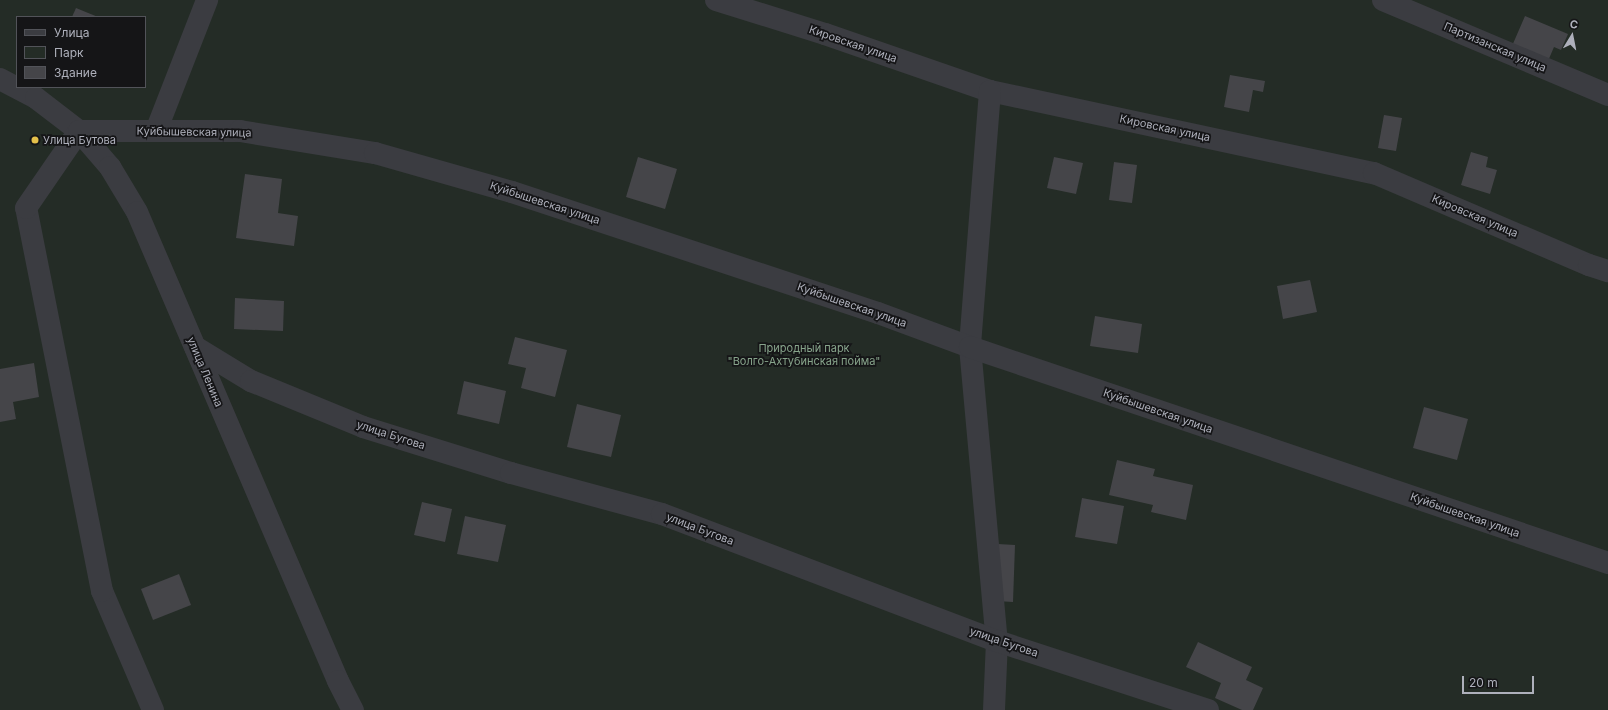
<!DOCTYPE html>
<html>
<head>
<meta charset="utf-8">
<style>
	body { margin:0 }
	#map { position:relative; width:1608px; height:710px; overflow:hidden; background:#1a1a1c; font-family:Inter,sans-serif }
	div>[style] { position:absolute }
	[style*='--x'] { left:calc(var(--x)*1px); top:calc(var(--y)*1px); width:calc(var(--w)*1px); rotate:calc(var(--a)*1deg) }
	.green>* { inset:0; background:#242c26 }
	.building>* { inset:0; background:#454549 }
	.minor>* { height:22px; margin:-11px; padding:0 11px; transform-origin:11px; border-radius:11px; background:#3b3c41 }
	.dots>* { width:11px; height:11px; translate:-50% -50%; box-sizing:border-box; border:2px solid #151517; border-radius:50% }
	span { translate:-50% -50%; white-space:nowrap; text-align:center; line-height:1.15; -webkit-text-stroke:3.5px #151517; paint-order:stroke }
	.street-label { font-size:11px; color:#aeb0bb }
	.poi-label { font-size:11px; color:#aeb0bb }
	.left { translate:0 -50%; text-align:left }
	.park-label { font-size:11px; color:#87a48b }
	.legend { position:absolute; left:16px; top:16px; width:130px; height:72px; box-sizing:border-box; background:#151517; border:1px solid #525359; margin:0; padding:5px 7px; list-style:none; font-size:12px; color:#aeb0bb }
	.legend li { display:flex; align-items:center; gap:8px; height:20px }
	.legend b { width:20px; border:1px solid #525359 }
	.north { position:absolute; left:1552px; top:16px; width:40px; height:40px; -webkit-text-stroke:3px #151517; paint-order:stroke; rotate:10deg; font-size:11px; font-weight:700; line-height:16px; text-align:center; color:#aeb0bb }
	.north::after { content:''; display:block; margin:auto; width:14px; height:18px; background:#aeb0bb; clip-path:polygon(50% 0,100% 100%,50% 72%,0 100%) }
	.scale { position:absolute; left:1462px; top:676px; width:72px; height:18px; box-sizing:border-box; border:2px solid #aeb0bb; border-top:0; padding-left:5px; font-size:12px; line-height:14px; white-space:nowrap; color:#aeb0bb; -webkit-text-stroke:3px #151517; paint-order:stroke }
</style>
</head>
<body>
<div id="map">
	<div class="green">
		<div style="clip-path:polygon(evenodd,0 0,1608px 0,1608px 710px,0 710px,0 0,17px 17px,145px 17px,145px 87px,17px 87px,17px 17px)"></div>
	</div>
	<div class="building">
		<div style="clip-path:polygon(76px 8px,98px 17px,72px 17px)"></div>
		<div style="clip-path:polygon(1525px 16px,1568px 34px,1561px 50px,1554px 47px,1548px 61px,1512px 46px)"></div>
		<div style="clip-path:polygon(1230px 75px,1265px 81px,1263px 92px,1253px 90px,1249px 112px,1224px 107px)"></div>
		<div style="clip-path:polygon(1384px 115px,1402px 118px,1396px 151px,1378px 148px)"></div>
		<div style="clip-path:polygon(1471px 152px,1488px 157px,1486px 167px,1497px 170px,1490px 194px,1461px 185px)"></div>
		<div style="clip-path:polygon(638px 157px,677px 169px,665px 209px,626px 197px)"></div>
		<div style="clip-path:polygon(1054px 157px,1083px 163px,1076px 194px,1047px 188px)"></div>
		<div style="clip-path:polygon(1114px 162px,1137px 165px,1132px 203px,1109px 200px)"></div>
		<div style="clip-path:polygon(245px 174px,282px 179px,278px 213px,298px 216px,294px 246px,236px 238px)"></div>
		<div style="clip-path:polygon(1310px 280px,1317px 312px,1283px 319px,1277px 286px)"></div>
		<div style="clip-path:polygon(235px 298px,284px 301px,283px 331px,234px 329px)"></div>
		<div style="clip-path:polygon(1095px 316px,1142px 324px,1138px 353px,1090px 346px)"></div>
		<div style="clip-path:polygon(515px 337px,567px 350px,555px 397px,521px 388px,526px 368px,508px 364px)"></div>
		<div style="clip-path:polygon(34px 363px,39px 397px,13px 402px,16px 419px,0 422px,0 369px)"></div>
		<div style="clip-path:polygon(464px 381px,506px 391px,499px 424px,457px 414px)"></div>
		<div style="clip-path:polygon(577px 404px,621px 415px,611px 457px,567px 447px)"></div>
		<div style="clip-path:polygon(1424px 407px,1468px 419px,1457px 460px,1413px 448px)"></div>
		<div style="clip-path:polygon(1117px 460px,1155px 469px,1153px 476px,1193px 485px,1186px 520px,1151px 512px,1153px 505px,1109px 495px)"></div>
		<div style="clip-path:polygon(1082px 498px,1124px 506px,1117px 544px,1075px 537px)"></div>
		<div style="clip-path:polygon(422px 502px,452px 509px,445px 542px,414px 535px)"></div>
		<div style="clip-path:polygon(465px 516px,506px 525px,498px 562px,457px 554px)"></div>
		<div style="clip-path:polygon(998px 544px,1015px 545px,1013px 602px,996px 601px)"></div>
		<div style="clip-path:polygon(179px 574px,191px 605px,153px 620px,141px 589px)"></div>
		<div style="clip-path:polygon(1198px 642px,1252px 667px,1246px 680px,1263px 688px,1253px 710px,1242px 710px,1215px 698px,1221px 683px,1186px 667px)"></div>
	</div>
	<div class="minor">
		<div style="--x:716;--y:0;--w:114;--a:17.3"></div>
		<div style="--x:825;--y:34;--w:175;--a:19.1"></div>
		<div style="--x:990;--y:91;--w:393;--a:12.1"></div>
		<div style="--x:1374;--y:173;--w:234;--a:23.2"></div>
		<div style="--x:1589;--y:265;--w:20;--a:18"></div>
		<div style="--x:1383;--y:0;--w:244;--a:22.9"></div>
		<div style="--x:0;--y:79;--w:41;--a:27.8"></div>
		<div style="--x:36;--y:98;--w:54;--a:37.5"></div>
		<div style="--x:79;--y:131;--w:48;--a:49.3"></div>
		<div style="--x:110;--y:167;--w:52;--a:59"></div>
		<div style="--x:137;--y:212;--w:510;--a:66.8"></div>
		<div style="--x:338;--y:681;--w:33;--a:63"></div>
		<div style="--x:990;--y:91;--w:257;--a:94.5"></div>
		<div style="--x:970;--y:347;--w:295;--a:84.8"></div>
		<div style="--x:997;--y:641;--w:69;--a:92.5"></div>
		<div style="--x:156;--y:131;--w:141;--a:-68.7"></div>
		<div style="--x:195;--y:347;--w:66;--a:31.3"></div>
		<div style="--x:251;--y:381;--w:121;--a:22.3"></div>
		<div style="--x:363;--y:427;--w:155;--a:17.3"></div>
		<div style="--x:511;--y:473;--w:156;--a:15.2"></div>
		<div style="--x:662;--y:514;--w:358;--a:20.8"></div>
		<div style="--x:997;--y:641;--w:222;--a:18.1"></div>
		<div style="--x:153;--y:710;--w:129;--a:-113.2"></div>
		<div style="--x:102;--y:591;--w:390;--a:-101.2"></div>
		<div style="--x:26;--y:208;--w:93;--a:-55.5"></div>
		<div style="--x:79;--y:131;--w:161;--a:0"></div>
		<div style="--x:240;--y:131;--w:137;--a:9.3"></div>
		<div style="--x:375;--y:153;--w:142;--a:15.9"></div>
		<div style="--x:512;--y:192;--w:385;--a:18.3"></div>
		<div style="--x:878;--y:313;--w:98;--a:20.3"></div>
		<div style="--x:970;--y:347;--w:674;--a:18.7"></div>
	</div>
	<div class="dots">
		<div style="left:35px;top:140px;background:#e4c04a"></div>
	</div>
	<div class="street-label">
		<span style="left:853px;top:44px;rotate:19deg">Кировская улица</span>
		<span style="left:1495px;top:47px;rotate:23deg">Партизанская улица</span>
		<span style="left:1165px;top:128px;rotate:12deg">Кировская улица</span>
		<span style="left:194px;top:132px;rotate:1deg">Куйбышевская улица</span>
		<span style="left:545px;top:203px;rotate:18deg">Куйбышевская улица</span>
		<span style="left:1475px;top:216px;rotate:23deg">Кировская улица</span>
		<span style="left:852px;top:305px;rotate:19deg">Куйбышевская улица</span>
		<span style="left:205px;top:372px;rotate:67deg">улица Ленина</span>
		<span style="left:1158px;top:411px;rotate:19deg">Куйбышевская улица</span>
		<span style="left:391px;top:435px;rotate:18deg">улица Бугова</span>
		<span style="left:1465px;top:515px;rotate:19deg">Куйбышевская улица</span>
		<span style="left:700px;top:529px;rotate:21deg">улица Бугова</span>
		<span style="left:1004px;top:642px;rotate:19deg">улица Бугова</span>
	</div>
	<div class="poi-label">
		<span class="left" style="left:43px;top:140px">Улица Бутова</span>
	</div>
	<div class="park-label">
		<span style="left:804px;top:355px">Природный парк<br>"Волго-Ахтубинская пойма"</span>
	</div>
	<ul class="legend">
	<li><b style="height:5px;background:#3b3c41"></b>Улица</li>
	<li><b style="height:11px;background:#242c26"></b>Парк</li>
	<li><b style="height:11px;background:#454549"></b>Здание</li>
	</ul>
	<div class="north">С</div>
	<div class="scale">20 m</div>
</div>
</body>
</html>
